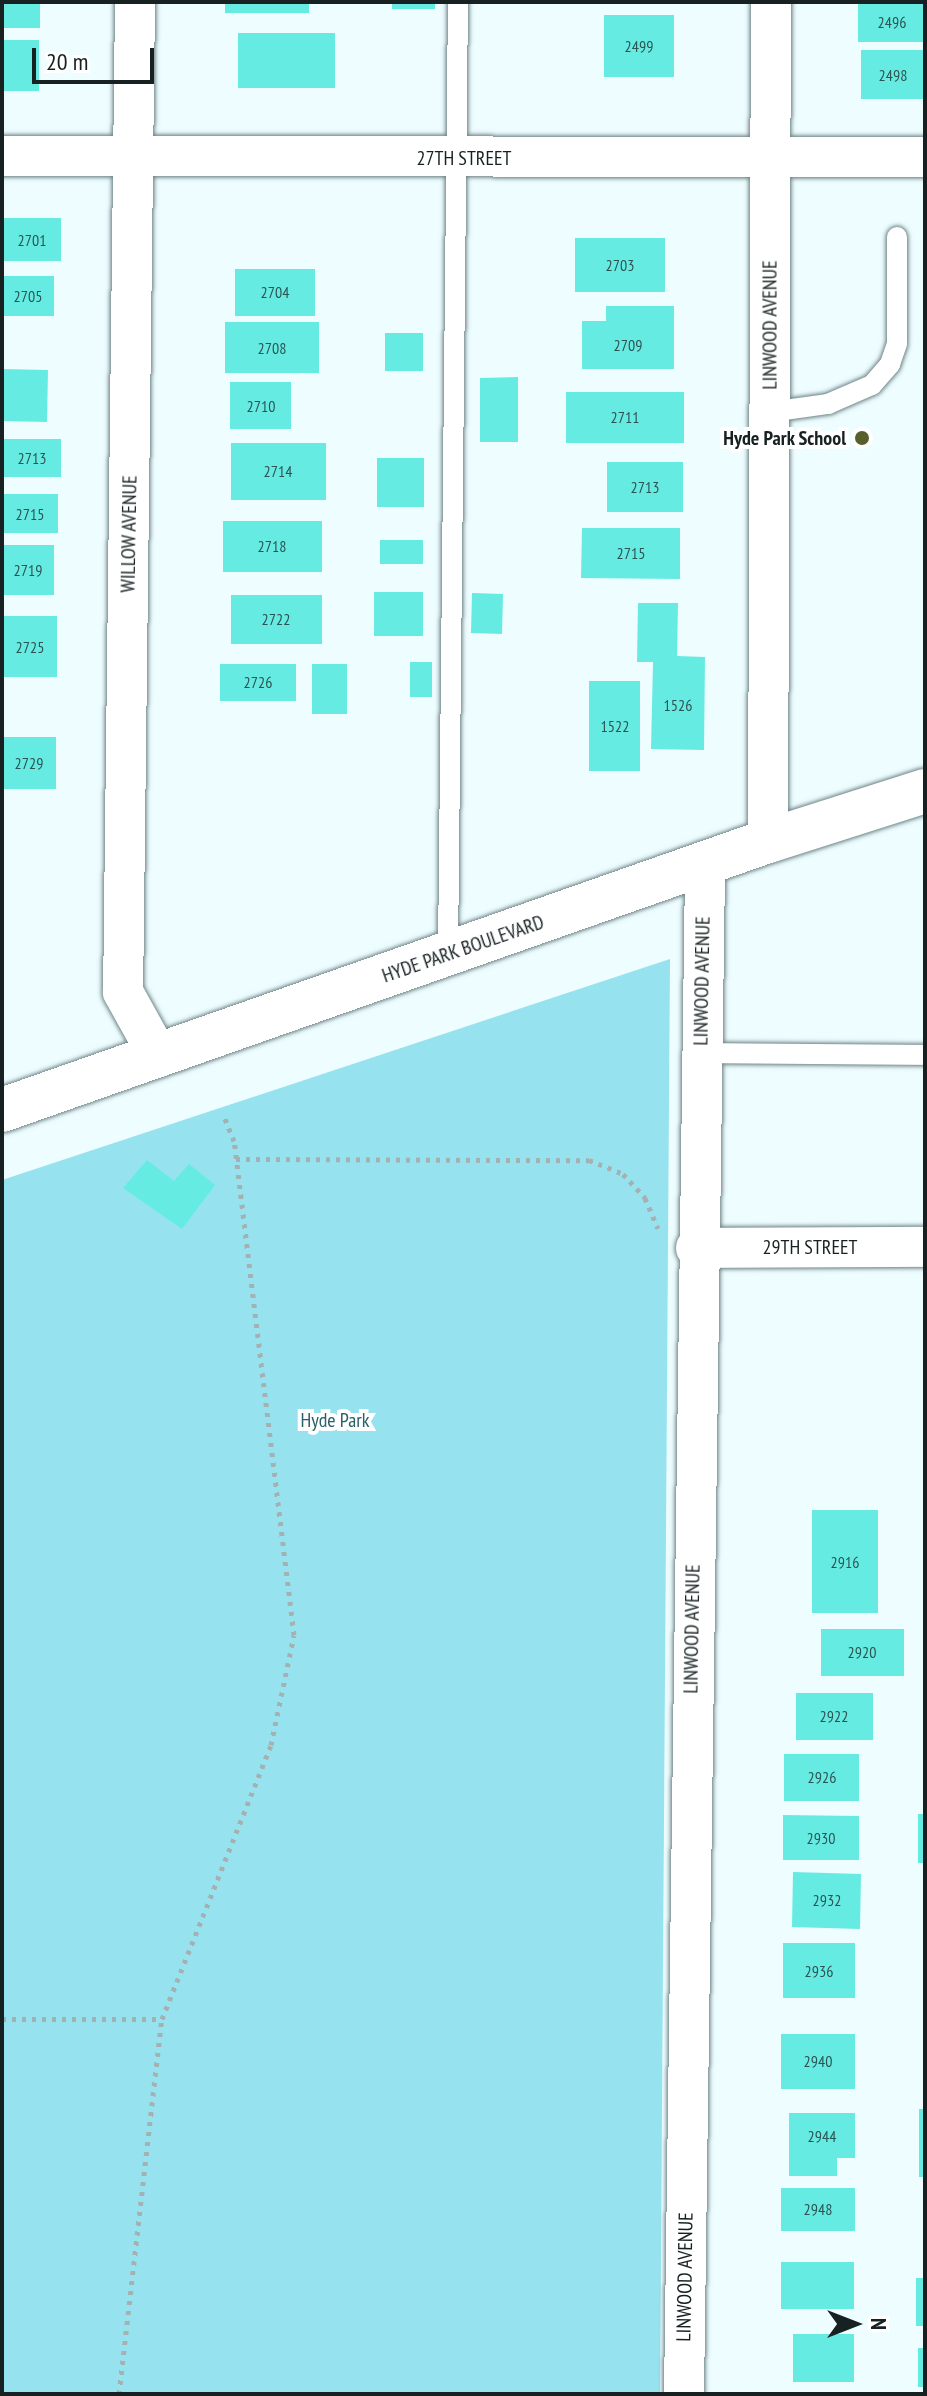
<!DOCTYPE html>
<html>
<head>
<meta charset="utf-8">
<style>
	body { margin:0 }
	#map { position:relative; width:927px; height:2396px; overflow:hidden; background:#eefdff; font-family:"PT Sans Narrow",sans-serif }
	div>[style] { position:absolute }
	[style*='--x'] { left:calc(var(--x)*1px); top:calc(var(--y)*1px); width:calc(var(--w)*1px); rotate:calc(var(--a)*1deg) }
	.green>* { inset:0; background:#96e3ef }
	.building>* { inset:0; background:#66ebe3 }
	.path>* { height:5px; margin-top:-2.5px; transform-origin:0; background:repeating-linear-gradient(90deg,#a4b1b3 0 4px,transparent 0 10px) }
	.roads { filter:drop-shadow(0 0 2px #6e8487) drop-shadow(0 0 2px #6e8487) }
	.lane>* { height:20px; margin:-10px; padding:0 10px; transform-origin:10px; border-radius:10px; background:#fff }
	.street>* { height:40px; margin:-20px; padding:0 20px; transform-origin:20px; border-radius:20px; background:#fff }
	.secondary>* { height:44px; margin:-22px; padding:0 22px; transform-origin:22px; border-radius:22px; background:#fff }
	.dots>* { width:22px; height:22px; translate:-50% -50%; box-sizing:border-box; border:4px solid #fff; border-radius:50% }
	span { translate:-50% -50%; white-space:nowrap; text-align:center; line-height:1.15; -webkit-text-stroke:8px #fff; paint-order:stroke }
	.number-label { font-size:16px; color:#2c5452 }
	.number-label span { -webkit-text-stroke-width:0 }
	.street-label { font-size:20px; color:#182122 }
	.poi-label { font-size:20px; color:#182122; font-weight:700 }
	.right { translate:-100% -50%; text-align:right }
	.park-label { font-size:20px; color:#2a6169 }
	.frame { position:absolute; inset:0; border:4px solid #182122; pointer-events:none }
	.north { position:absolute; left:815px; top:2284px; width:80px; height:80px; -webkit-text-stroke:6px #fff; paint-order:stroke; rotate:90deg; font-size:22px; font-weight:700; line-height:32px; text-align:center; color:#182122 }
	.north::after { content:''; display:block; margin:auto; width:28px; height:36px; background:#182122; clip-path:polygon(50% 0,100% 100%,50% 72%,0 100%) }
	.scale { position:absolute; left:32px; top:48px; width:122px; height:36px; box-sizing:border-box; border:4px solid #182122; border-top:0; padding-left:10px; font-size:24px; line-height:28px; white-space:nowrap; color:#182122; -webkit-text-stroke:6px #fff; paint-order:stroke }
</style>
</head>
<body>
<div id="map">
	<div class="green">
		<div style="clip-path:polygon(670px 959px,660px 2394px,2px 2394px,2px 1180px)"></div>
	</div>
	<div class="building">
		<div style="clip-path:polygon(2px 2px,40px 2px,40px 28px,2px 28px)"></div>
		<div style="clip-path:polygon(225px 2px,309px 2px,309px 13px,225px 13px)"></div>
		<div style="clip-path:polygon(392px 2px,435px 2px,435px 9px,392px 9px)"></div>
		<div style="clip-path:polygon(858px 2px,925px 2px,925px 42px,858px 42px)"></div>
		<div style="clip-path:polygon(604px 15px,674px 15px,674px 77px,604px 77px)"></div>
		<div style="clip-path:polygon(238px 33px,335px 33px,335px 88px,238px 88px)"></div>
		<div style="clip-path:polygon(2px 40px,39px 40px,39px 91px,2px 91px)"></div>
		<div style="clip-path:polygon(861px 50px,925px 50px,925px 99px,861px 99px)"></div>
		<div style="clip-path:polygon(2px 218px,61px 218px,61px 261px,2px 261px)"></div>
		<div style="clip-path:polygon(575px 238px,665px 238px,665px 292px,575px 292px)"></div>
		<div style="clip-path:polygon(235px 269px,315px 269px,315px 316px,235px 316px)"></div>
		<div style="clip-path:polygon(2px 276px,54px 276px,54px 316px,2px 316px)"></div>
		<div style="clip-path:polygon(606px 306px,674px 306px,674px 369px,582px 369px,582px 321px,606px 321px)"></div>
		<div style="clip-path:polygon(225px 322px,319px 322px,319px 373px,225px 373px)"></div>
		<div style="clip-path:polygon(385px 333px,423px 333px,423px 371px,385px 371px)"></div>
		<div style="clip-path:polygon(2px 369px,48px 370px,47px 422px,2px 421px)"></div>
		<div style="clip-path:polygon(518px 377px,518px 442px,480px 442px,480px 378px)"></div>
		<div style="clip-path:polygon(230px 382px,291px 382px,291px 429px,230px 429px)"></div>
		<div style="clip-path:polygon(566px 392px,684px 392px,684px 443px,566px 443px)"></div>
		<div style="clip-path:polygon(2px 439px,61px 439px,61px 477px,2px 477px)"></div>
		<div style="clip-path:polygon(231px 443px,326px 443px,326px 500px,231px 500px)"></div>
		<div style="clip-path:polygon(377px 458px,424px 458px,424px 507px,377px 507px)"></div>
		<div style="clip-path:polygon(607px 462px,683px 462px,683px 512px,607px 512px)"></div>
		<div style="clip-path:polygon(2px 494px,58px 494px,58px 533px,2px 533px)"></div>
		<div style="clip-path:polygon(223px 521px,322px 521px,322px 572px,223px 572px)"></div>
		<div style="clip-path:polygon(582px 528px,680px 528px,680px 579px,581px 578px)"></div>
		<div style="clip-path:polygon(380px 540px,423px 540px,423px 564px,380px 564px)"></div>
		<div style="clip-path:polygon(2px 545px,54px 545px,54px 595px,2px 595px)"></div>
		<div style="clip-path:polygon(374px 592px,423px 592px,423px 636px,374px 636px)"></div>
		<div style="clip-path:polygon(472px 593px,503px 594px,502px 634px,471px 633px)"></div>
		<div style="clip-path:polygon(231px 595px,322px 595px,322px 644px,231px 644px)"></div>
		<div style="clip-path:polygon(638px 603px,678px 603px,677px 656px,705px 657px,704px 750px,651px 749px,653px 662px,637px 662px)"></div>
		<div style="clip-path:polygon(2px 616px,57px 616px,57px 677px,2px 677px)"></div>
		<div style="clip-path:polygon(410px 662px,432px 662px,432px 697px,410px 697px)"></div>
		<div style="clip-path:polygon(220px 664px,296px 664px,296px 701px,220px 701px)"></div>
		<div style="clip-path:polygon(312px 664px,347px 664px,347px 714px,312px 714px)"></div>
		<div style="clip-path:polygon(589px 681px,640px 681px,640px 771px,589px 771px)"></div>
		<div style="clip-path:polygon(2px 737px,56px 737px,56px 789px,2px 789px)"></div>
		<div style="clip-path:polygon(147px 1160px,174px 1181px,189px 1164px,215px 1185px,182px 1229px,123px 1188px)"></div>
		<div style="clip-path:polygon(812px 1510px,878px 1510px,878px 1613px,812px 1613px)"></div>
		<div style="clip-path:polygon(821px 1629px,904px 1629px,904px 1676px,821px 1676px)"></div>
		<div style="clip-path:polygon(796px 1693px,873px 1693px,873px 1740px,796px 1740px)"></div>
		<div style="clip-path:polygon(784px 1754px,859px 1754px,859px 1801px,784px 1801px)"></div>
		<div style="clip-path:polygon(918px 1814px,925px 1814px,925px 1863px,918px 1863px)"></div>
		<div style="clip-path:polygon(783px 1815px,859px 1816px,859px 1860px,783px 1860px)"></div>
		<div style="clip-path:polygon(793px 1872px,861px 1874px,860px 1929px,792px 1927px)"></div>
		<div style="clip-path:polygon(783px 1943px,855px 1943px,855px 1998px,783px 1998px)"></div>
		<div style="clip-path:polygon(781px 2034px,855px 2034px,855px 2089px,781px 2089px)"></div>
		<div style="clip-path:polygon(919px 2109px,925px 2109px,925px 2177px,919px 2177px)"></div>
		<div style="clip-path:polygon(789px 2113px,855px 2113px,855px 2158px,837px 2158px,837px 2176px,789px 2176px)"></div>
		<div style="clip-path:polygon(781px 2188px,855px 2188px,855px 2231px,781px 2231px)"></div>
		<div style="clip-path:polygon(781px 2262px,854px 2262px,854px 2309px,781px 2309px)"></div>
		<div style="clip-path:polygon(916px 2278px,925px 2278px,925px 2326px,916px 2326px)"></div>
		<div style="clip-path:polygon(793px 2334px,854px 2334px,854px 2382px,793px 2382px)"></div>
		<div style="clip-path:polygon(918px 2348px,925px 2348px,925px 2387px,918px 2387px)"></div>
	</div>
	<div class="path">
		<div style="--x:236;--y:1159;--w:353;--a:0.2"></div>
		<div style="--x:589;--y:1160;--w:37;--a:22"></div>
		<div style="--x:623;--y:1174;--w:33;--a:47"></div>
		<div style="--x:645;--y:1198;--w:33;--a:67"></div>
		<div style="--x:2;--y:2019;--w:160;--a:0"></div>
		<div style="--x:119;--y:2394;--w:377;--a:-83.5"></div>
		<div style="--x:162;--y:2019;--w:295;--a:-68.3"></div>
		<div style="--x:271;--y:1745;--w:112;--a:-78.2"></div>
		<div style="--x:294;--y:1635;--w:498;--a:-96.9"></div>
		<div style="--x:234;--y:1141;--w:27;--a:-112"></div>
	</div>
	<div class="roads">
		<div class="lane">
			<div style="--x:770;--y:412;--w:59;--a:-7.9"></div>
			<div style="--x:828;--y:404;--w:48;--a:-23.4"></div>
			<div style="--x:872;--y:385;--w:28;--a:-49"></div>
			<div style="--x:890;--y:364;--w:21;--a:-71"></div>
			<div style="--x:897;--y:344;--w:107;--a:-90"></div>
			<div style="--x:448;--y:954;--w:952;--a:-89.4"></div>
			<div style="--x:701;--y:1053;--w:224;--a:0.5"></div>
		</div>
		<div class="street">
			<div style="--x:135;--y:2;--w:990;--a:90.69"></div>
			<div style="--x:123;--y:992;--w:74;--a:61"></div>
			<div style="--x:2;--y:156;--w:923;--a:0.06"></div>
			<div style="--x:768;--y:841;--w:839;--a:-89.8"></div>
			<div style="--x:696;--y:1248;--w:229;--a:-0.3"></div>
			<div style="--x:684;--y:2394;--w:1530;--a:-89.21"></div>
		</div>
		<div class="secondary">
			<div style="--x:2;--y:1110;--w:812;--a:-19.35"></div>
			<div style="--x:768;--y:841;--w:165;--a:-17.7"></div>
		</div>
	</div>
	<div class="dots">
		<div style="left:862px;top:438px;background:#585e2c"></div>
	</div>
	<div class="number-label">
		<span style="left:892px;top:22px">2496</span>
		<span style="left:639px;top:46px">2499</span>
		<span style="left:893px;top:75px">2498</span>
		<span style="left:32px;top:240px">2701</span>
		<span style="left:620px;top:265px">2703</span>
		<span style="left:275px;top:292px">2704</span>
		<span style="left:28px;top:296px">2705</span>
		<span style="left:628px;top:345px">2709</span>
		<span style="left:272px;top:348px">2708</span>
		<span style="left:261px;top:406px">2710</span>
		<span style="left:625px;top:417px">2711</span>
		<span style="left:32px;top:458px">2713</span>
		<span style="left:278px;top:471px">2714</span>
		<span style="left:645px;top:487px">2713</span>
		<span style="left:30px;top:514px">2715</span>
		<span style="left:272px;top:546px">2718</span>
		<span style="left:631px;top:553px">2715</span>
		<span style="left:28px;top:570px">2719</span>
		<span style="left:276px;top:619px">2722</span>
		<span style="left:30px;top:647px">2725</span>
		<span style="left:258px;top:682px">2726</span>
		<span style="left:678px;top:705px">1526</span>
		<span style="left:615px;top:726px">1522</span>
		<span style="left:29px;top:763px">2729</span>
		<span style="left:845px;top:1562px">2916</span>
		<span style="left:862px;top:1652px">2920</span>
		<span style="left:834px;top:1716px">2922</span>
		<span style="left:822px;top:1777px">2926</span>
		<span style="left:821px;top:1838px">2930</span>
		<span style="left:827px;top:1900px">2932</span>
		<span style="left:819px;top:1971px">2936</span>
		<span style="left:818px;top:2061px">2940</span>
		<span style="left:822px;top:2136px">2944</span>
		<span style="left:818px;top:2209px">2948</span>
	</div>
	<div class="street-label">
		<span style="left:464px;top:158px">27TH STREET</span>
		<span style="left:770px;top:325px;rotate:-90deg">LINWOOD AVENUE</span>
		<span style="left:129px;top:534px;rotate:-89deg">WILLOW AVENUE</span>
		<span style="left:463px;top:949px;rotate:-19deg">HYDE PARK BOULEVARD</span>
		<span style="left:702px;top:981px;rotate:-89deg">LINWOOD AVENUE</span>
		<span style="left:810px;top:1247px">29TH STREET</span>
		<span style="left:692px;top:1629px;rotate:-89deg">LINWOOD AVENUE</span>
		<span style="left:685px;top:2277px;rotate:-89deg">LINWOOD AVENUE</span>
	</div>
	<div class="poi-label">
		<span class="right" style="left:846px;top:438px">Hyde Park School</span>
	</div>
	<div class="park-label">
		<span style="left:335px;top:1420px">Hyde Park</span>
	</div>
	<div class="frame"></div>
	<div class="north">N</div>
	<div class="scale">20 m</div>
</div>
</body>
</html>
